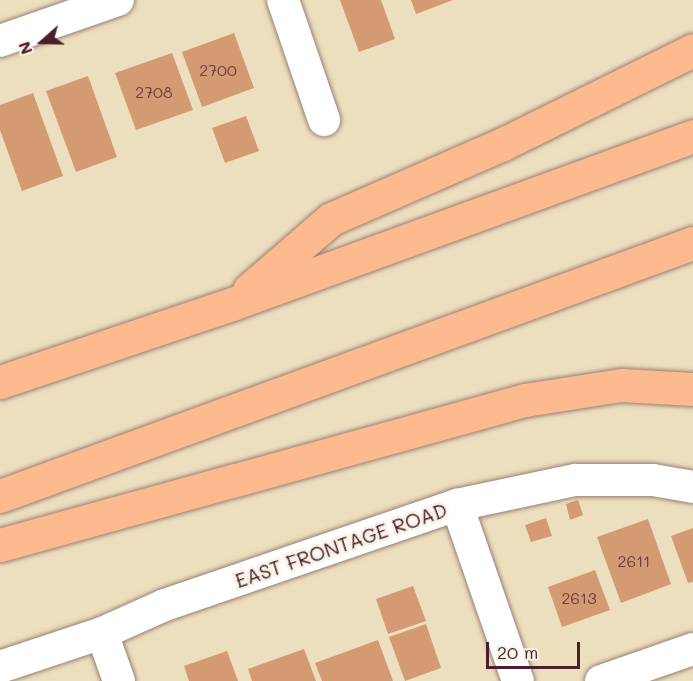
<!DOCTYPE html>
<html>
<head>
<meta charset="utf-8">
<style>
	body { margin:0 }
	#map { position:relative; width:693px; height:681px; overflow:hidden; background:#ecdfbe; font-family:Mali,sans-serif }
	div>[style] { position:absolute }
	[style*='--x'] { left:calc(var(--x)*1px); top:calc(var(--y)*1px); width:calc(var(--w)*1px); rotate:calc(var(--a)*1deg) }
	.building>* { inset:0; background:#d39a74 }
	.roads { filter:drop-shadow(0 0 2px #9b7f74) drop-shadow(0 0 2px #9b7f74) }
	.minor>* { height:32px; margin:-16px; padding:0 16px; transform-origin:16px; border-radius:16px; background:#fff }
	.highway>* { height:33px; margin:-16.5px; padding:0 16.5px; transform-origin:16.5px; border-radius:16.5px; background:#fcba8e }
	span { translate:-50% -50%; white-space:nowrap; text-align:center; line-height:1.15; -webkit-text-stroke:6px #f7f3e8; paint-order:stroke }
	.number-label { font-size:16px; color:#6c3e3d }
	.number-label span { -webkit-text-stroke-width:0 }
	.street-label { font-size:20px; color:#4a1f2b }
	.north { position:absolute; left:12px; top:12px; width:60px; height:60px; -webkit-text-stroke:4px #f7f3e8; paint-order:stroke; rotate:250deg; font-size:16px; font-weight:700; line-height:24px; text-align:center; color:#4a1f2b }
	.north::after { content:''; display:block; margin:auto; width:21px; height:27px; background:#4a1f2b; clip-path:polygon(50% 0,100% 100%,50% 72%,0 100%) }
	.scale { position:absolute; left:486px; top:642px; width:94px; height:27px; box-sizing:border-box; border:3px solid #4a1f2b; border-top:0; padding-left:8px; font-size:18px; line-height:21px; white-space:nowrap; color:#4a1f2b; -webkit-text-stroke:4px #f7f3e8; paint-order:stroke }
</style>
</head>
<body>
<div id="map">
	<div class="building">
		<div style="clip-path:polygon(340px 0,381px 0,395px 39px,359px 52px)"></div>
		<div style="clip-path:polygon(411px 0,453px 0,416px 14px)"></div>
		<div style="clip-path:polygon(234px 33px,254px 88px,202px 107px,182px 52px)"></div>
		<div style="clip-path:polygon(172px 53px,193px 110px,136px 130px,115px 73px)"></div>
		<div style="clip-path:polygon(88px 76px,117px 157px,76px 172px,46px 91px)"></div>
		<div style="clip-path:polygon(33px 93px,63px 176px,22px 191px,0 130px,0 105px)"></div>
		<div style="clip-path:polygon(246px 116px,259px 151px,225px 163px,212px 128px)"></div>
		<div style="clip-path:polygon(578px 500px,583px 515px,570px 520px,566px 504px)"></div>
		<div style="clip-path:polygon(546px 518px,552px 536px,531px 542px,525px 525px)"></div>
		<div style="clip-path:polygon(648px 519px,671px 584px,621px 603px,597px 537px)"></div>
		<div style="clip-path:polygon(693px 528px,693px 582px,688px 583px,671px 536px)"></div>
		<div style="clip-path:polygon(595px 570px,610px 610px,562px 627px,548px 587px)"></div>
		<div style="clip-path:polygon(413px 586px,426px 621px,388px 634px,376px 599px)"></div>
		<div style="clip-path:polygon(426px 624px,441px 668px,405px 681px,389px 637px)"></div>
		<div style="clip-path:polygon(378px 640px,393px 681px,322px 681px,315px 663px)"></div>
		<div style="clip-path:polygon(304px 649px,316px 681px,252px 681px,248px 669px)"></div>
		<div style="clip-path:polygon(227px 651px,238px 681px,189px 681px,184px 666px)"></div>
	</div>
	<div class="roads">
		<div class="minor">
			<div style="--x:283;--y:0;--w:127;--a:71.1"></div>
			<div style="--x:0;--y:41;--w:125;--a:-19.2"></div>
			<div style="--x:457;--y:505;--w:186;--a:70.9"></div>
			<div style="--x:102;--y:633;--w:51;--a:70.5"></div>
			<div style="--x:0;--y:667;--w:108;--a:-18.4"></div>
			<div style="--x:102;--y:633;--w:69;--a:-24"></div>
			<div style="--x:165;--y:605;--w:309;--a:-18.9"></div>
			<div style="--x:457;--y:505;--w:121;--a:-12"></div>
			<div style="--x:575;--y:480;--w:78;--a:0"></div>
			<div style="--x:653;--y:480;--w:41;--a:9.9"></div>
			<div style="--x:601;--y:681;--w:97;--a:-19.2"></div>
		</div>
		<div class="highway">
			<div style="--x:249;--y:290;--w:108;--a:-40.9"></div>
			<div style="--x:331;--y:219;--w:188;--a:-23.6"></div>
			<div style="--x:503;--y:144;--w:212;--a:-26.3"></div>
			<div style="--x:0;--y:382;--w:245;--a:-18.6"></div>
			<div style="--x:232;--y:304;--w:491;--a:-20"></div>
			<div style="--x:0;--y:496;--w:738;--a:-20.06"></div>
			<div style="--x:0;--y:545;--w:545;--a:-15.44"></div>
			<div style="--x:525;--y:400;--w:97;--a:-8.9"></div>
			<div style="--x:621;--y:385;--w:72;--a:3.2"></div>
		</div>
	</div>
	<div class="number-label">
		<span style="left:218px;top:70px">2700</span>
		<span style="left:154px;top:92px">2708</span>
		<span style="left:634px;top:561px">2611</span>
		<span style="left:579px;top:598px">2613</span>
	</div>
	<div class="street-label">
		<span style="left:341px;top:545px;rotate:-19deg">EAST FRONTAGE ROAD</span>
	</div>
	<div class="north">N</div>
	<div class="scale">20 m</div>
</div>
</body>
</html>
